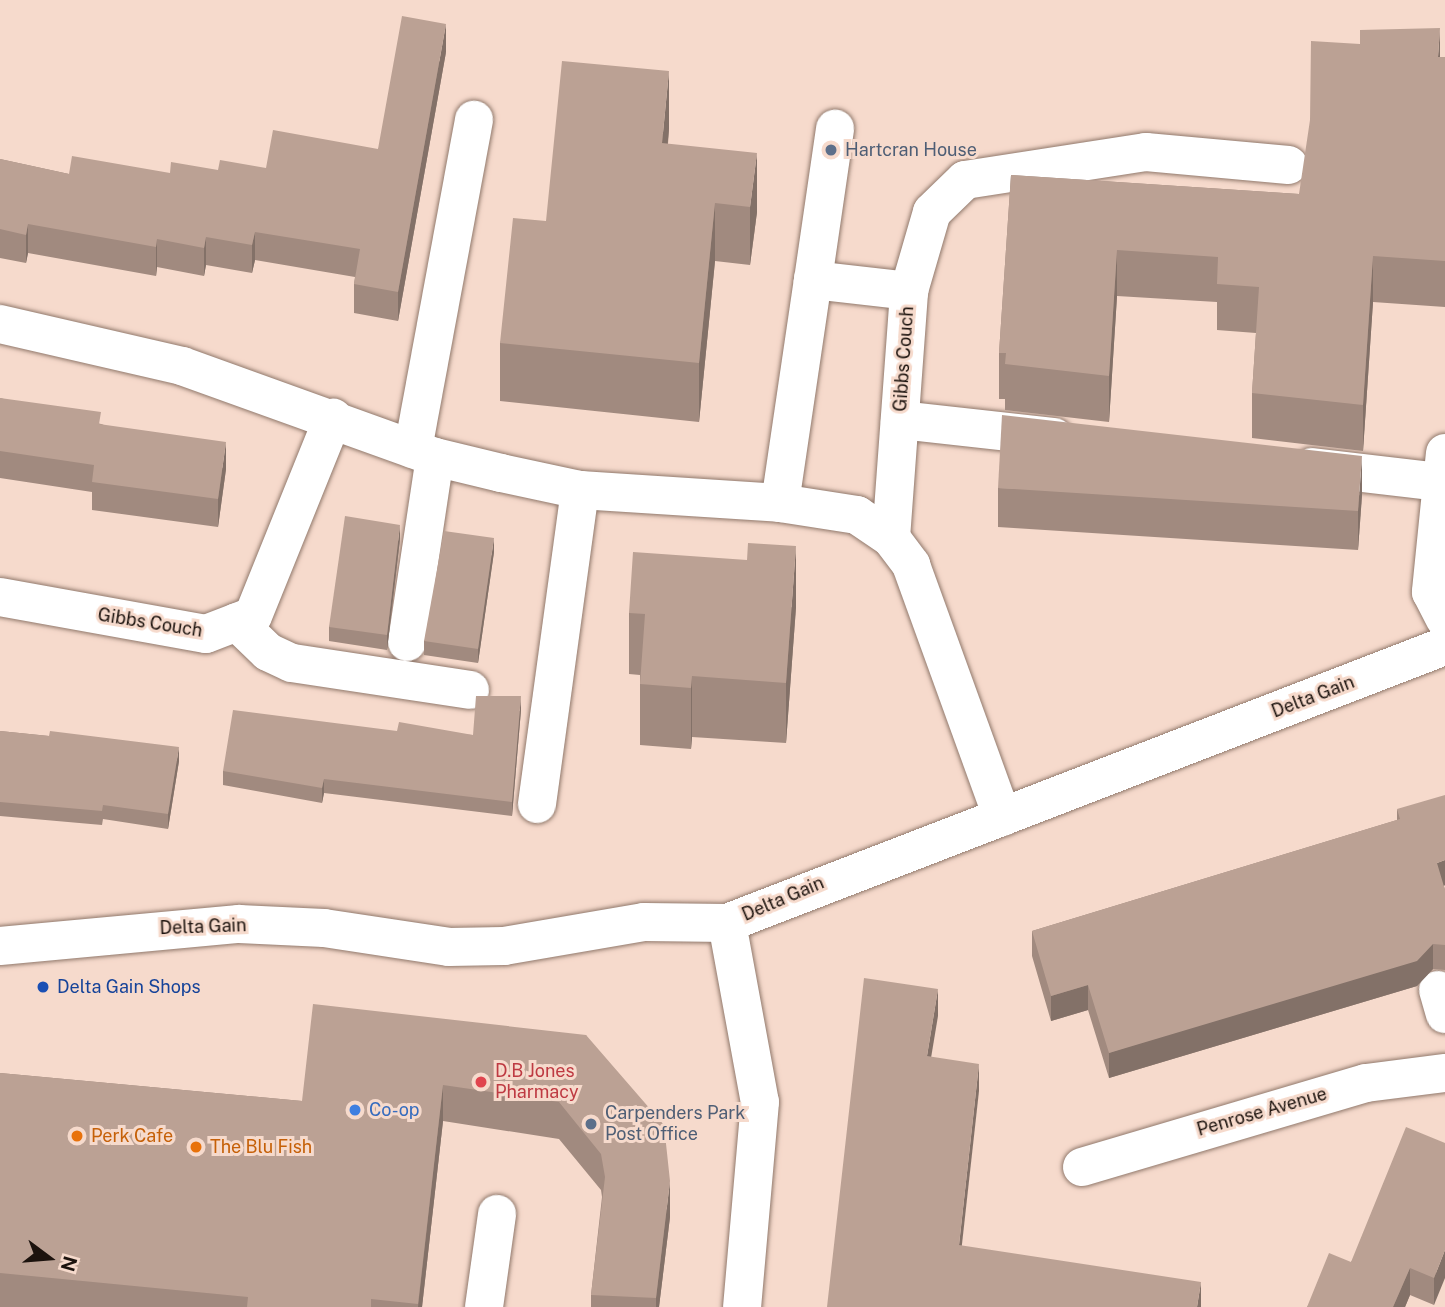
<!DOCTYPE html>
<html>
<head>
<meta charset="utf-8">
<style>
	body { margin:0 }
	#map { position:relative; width:1445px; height:1307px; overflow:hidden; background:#f6dacc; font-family:"Public Sans",sans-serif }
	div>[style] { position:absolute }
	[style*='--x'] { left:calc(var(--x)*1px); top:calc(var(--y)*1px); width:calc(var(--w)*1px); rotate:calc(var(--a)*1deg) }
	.roads { filter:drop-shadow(0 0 2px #91796c) drop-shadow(0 0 2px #91796c) }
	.minor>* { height:38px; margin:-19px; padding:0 19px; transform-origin:19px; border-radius:19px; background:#fff }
	.wall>* { inset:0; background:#a18a7f }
	.shaded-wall>* { inset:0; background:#837168 }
	.building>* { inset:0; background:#bba194 }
	.dots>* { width:19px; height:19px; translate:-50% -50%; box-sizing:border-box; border:4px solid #f6dacc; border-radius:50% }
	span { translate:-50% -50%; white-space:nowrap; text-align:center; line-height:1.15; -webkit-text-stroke:6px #f6dacc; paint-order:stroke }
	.service-label { font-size:18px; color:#4e5e75 }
	.left { translate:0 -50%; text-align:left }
	.street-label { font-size:18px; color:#1c130e }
	.transit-label { font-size:18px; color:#164399 }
	.health-label { font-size:18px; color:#be3a42 }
	.shop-label { font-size:18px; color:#366cbe }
	.food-label { font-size:18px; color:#c56008 }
	.north { position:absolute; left:14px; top:1223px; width:70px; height:70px; -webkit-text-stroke:5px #f6dacc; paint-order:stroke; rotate:106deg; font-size:19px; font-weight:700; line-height:28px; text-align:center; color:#1c130e }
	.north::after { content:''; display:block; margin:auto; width:24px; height:32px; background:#1c130e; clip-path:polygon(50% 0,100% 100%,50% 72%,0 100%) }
</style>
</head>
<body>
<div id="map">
	<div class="roads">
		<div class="minor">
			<div style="--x:813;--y:280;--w:153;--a:-81.7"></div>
			<div style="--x:0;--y:324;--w:187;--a:13"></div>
			<div style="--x:182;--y:366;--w:269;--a:19.8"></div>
			<div style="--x:435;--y:457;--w:68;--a:13.6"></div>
			<div style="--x:501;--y:473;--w:81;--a:12.1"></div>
			<div style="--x:580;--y:490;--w:200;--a:3.7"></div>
			<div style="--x:780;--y:503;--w:78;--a:8.9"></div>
			<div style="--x:857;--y:515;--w:41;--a:34.1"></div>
			<div style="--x:891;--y:538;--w:34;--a:53"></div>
			<div style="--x:911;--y:565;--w:268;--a:70.1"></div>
			<div style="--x:900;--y:420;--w:155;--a:6.3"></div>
			<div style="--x:413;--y:449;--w:335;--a:-79.5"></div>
			<div style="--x:1445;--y:453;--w:140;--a:95.8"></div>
			<div style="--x:1431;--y:592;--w:30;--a:63"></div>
			<div style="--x:1312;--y:467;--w:128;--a:6.7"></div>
			<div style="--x:780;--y:503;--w:225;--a:-81.6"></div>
			<div style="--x:813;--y:280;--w:97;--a:6.5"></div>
			<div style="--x:891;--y:538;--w:248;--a:-85.8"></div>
			<div style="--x:909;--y:291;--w:82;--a:-73.8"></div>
			<div style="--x:932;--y:212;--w:46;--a:-44.1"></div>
			<div style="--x:965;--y:180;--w:183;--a:-8.8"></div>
			<div style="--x:1146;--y:152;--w:143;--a:5.2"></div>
			<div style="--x:0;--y:597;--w:209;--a:10.2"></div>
			<div style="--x:206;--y:634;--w:50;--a:-21"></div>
			<div style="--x:253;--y:616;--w:214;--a:-68"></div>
			<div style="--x:237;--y:622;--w:43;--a:44.1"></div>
			<div style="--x:268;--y:652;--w:26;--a:25"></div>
			<div style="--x:292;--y:663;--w:180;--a:8.6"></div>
			<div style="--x:407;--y:642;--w:187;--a:-81.4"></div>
			<div style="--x:537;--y:804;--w:317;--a:-82.2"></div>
			<div style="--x:727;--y:923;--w:182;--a:79.6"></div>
			<div style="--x:760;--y:1102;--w:206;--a:95"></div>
			<div style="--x:0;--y:946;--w:240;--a:-5.3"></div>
			<div style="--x:239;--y:924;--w:85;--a:2.7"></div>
			<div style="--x:324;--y:928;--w:126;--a:8.6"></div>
			<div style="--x:449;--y:947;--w:55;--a:-1"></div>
			<div style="--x:504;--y:946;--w:142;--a:-9.7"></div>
			<div style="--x:644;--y:922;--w:83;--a:0.7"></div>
			<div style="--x:727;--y:923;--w:770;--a:-21.1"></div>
			<div style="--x:1438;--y:990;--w:25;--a:74"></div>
			<div style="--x:1082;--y:1167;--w:296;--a:-16.5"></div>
			<div style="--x:1366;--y:1083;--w:80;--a:-7.2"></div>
			<div style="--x:484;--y:1307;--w:94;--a:-82"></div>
		</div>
	</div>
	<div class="wall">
		<div style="clip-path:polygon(446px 52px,398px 321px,354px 313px,354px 284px,355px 277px,255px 260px,252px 273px,206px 265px,204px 276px,157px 267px,156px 276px,28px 253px,26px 263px,0 258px,0 159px,69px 174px,170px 173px,218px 170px,266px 168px,378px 149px)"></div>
		<div style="clip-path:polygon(1440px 57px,1445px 57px,1445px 307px,1373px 302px,1363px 451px,1252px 438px,1252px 393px,1256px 333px,1217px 330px,1217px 302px,1117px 296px,1109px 422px,1005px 410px,1005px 399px,999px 399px,999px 353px,1011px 175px,1299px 194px)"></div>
		<div style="clip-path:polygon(669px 129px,668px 144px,757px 212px,750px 265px,715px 261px,699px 422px,500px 401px,500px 343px,546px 221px)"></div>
		<div style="clip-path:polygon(0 398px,101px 424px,226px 469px,218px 527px,92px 510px,92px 492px,0 478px)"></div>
		<div style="clip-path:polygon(998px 488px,1362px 495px,1358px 550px,998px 527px)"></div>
		<div style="clip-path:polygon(400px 539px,387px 650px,329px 641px,329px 627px)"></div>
		<div style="clip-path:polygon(494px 552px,478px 663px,424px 655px,424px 641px)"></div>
		<div style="clip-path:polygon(796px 607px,786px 743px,692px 737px,691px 749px,640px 745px,640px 675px,629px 674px,629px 613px)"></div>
		<div style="clip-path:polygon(521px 710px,512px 816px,324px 793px,322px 803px,223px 785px,223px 771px,397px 731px,473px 735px)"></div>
		<div style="clip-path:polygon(0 731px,49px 736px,179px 761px,168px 829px,103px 819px,102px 825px,0 816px)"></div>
		<div style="clip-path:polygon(1397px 809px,1445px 885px,1444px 886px,1445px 890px,1445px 970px,1433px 969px,1417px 986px,1109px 1078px,1088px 1010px,1051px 1021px,1032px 956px,1032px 931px,1397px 820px)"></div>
		<div style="clip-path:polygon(586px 1035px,670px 1217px,659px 1307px,591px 1307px,591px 1295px,602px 1197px,601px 1190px,559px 1139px,443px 1121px,422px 1307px,0 1307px,0 1073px,302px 1101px)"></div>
		<div style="clip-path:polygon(1445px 1143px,1434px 1305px,1410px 1295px,1405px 1307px,1307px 1307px,1351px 1262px)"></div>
	</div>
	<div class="shaded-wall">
		<div style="clip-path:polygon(446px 24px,446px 52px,398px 321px,398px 292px)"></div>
		<div style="clip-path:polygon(1440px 28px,1440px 74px,1438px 57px)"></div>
		<div style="clip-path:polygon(669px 71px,669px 129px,662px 201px,662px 143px)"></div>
		<div style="clip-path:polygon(757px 153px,757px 212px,750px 265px,750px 207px)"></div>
		<div style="clip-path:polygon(715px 203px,715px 261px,699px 422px,699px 363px)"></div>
		<div style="clip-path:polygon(28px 224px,28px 253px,26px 263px,26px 235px)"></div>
		<div style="clip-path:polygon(255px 232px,255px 260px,252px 273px,252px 245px)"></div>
		<div style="clip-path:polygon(206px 237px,206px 265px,204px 276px,204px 248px)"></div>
		<div style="clip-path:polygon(157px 239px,157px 267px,156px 276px,156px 247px)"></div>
		<div style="clip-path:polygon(1117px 250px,1117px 296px,1109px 422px,1109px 376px)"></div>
		<div style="clip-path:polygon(1373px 256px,1373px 302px,1363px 451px,1363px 405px)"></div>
		<div style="clip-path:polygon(226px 442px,226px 469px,218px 527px,218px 499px)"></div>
		<div style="clip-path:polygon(1362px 456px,1362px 495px,1358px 550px,1358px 511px)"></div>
		<div style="clip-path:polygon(400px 525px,400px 539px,387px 650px,387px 635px)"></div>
		<div style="clip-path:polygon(494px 538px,494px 552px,478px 663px,478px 649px)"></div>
		<div style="clip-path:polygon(796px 546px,796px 607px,786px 743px,786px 683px)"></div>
		<div style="clip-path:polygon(692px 676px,692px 737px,691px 749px,691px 688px)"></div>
		<div style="clip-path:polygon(521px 696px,521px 710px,512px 816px,512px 802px)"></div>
		<div style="clip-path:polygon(179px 747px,179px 761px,168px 829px,168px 814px)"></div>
		<div style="clip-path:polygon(324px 779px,324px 793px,322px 803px,322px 788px)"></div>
		<div style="clip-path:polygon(1445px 860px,1445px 885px,1437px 888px,1437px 863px)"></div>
		<div style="clip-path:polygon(1433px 944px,1433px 969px,1417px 986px,1109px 1078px,1109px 1053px)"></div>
		<div style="clip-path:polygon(1088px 985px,1088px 1010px,1051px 1021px,1051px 996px)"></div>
		<div style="clip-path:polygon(938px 989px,938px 1016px,927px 1082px,927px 1056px)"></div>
		<div style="clip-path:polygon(979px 1064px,979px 1091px,959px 1271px,959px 1245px)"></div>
		<div style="clip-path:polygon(443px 1085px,443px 1121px,422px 1307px,418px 1307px)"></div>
		<div style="clip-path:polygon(670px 1181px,670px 1217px,659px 1307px,656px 1307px,656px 1298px)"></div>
		<div style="clip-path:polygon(1445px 1250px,1445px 1278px,1434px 1305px,1434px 1278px)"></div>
		<div style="clip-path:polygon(1410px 1268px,1410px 1295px,1405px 1307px,1393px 1307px)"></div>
		<div style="clip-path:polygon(1201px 1282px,1201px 1307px,1197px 1307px)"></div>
	</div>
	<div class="building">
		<div style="clip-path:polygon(402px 16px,446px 24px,398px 292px,354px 284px,360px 249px,255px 232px,252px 245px,206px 237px,204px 248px,157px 239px,156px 247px,28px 224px,26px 235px,0 229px,0 159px,69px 174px,72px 156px,170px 173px,171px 162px,218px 170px,220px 160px,266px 168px,273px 130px,378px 149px)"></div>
		<div style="clip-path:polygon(1440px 28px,1438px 57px,1445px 57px,1445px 261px,1373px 256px,1363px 405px,1252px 393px,1259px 287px,1217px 284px,1218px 257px,1117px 250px,1109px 376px,1005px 364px,1006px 353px,999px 353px,1011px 175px,1299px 194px,1310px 120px,1311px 41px,1360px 44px,1360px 30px)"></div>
		<div style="clip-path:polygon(562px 61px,669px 71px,662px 143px,757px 153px,750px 207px,715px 203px,699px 363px,500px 343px,513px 218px,546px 221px)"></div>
		<div style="clip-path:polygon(0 398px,101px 412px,99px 424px,226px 442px,218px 499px,92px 482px,94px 465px,0 451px)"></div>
		<div style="clip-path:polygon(1002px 415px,1362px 456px,1358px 511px,998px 488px)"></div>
		<div style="clip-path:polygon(345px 516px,400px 525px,387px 635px,329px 627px)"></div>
		<div style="clip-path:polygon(444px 531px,494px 538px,478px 649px,424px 641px)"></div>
		<div style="clip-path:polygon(748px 543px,796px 546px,786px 683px,692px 676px,691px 688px,640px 684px,645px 614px,629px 613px,633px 552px,747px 560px)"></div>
		<div style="clip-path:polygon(476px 696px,521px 696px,512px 802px,324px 779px,322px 788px,223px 771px,233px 710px,397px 731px,399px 722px,473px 735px)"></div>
		<div style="clip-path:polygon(0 731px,49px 736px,50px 731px,179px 747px,168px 814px,103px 805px,102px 811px,0 802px)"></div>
		<div style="clip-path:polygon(1445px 795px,1445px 860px,1437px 863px,1445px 890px,1445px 945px,1433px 944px,1417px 961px,1109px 1053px,1088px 985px,1051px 996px,1032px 931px,1400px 819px,1397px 809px)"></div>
		<div style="clip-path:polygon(864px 978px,938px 989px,927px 1056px,979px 1064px,959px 1245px,1201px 1282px,1197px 1307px,827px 1307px)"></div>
		<div style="clip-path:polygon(313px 1004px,586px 1035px,664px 1125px,670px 1181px,656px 1298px,591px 1295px,605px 1177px,601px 1154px,559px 1102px,443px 1085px,418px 1304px,371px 1299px,371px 1307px,247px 1307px,248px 1297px,0 1273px,0 1073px,302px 1101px)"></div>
		<div style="clip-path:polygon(1406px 1127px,1445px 1143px,1445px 1250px,1434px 1278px,1410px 1268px,1393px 1307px,1307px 1307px,1329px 1253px,1351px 1262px)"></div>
	</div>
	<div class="dots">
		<div style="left:831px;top:150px;background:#5c6f8a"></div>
		<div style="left:43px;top:987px;background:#1a4fb4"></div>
		<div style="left:481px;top:1082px;background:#e0444e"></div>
		<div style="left:355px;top:1110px;background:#3f7fe0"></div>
		<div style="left:591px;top:1124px;background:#5c6f8a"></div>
		<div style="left:77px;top:1136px;background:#e8710a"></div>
		<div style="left:196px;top:1147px;background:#e8710a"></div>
	</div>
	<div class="service-label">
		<span class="left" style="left:845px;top:150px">Hartcran House</span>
		<span class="left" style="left:605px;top:1124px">Carpenders Park<br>Post Office</span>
	</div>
	<div class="street-label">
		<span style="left:904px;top:359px;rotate:-86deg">Gibbs Couch</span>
		<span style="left:150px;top:623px;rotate:9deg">Gibbs Couch</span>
		<span style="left:1313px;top:697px;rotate:-21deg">Delta Gain</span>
		<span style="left:783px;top:899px;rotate:-23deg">Delta Gain</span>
		<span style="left:203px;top:927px;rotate:-2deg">Delta Gain</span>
		<span style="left:1262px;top:1112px;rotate:-16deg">Penrose Avenue</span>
	</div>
	<div class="transit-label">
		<span class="left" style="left:57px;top:987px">Delta Gain Shops</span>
	</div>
	<div class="health-label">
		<span class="left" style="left:495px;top:1082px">D.B Jones<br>Pharmacy</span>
	</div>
	<div class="shop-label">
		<span class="left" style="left:369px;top:1110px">Co-op</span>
	</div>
	<div class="food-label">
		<span class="left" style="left:91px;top:1136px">Perk Cafe</span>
		<span class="left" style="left:210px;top:1147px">The Blu Fish</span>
	</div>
	<div class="north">N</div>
</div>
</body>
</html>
